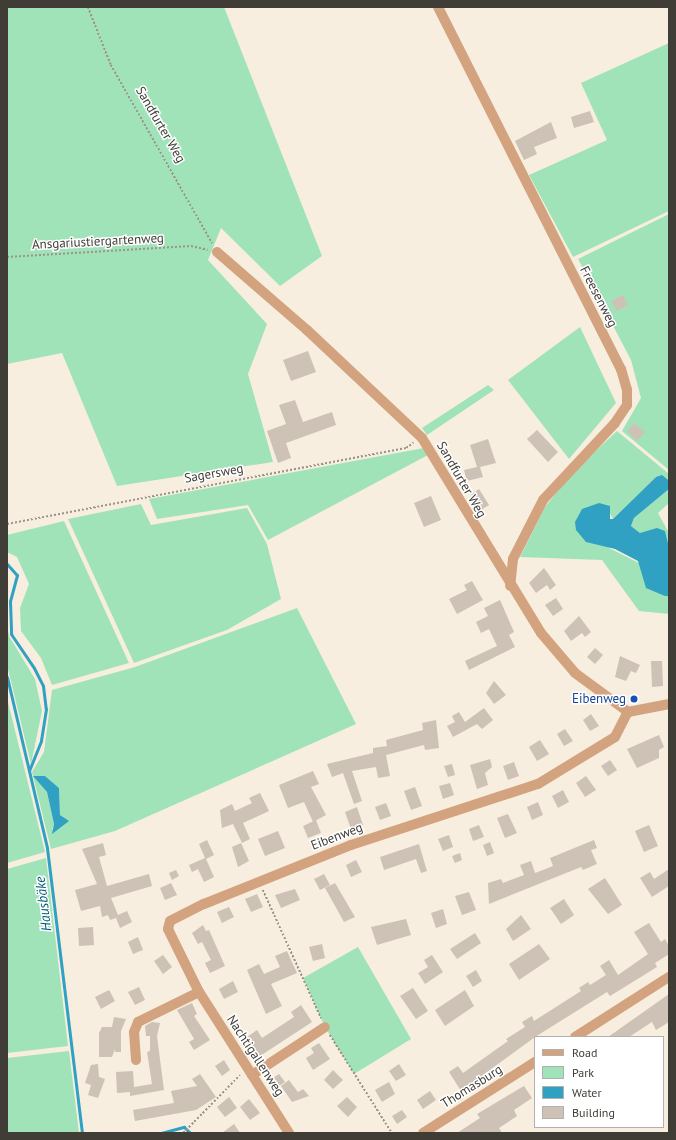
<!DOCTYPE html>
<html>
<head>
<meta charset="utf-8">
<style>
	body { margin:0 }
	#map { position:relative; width:676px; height:1140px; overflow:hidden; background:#f7eedf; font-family:"PT Sans",sans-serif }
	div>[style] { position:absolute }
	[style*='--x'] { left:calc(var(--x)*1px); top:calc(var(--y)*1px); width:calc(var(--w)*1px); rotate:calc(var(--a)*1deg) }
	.green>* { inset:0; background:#a1e3b9 }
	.water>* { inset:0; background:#30a1c3 }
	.stream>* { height:3px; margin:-1.5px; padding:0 1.5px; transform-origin:1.5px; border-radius:1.5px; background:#30a1c3 }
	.building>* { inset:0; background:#cdc2b5 }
	.path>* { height:1.5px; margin-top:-0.75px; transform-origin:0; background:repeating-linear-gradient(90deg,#9b948a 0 2px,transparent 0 4px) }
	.minor>* { height:10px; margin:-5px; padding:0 5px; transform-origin:5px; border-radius:5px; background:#d3a27e }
	.dots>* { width:11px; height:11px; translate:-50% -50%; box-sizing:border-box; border:2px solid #fff; border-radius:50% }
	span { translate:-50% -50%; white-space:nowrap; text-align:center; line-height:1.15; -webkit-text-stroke:3px #fff; paint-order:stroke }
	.street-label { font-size:13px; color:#403c36 }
	.transit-label { font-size:13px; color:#164399 }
	.right { translate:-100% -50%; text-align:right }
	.water-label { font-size:14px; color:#005e76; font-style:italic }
	.frame { position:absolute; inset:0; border:8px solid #403c36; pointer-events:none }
	.legend { position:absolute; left:534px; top:1036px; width:130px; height:92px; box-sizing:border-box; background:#fff; border:1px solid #b3b1af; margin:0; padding:5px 7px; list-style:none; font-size:12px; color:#403c36 }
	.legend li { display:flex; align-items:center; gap:8px; height:20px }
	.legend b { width:20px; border:1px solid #b3b1af }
</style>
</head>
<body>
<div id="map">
	<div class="green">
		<div style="clip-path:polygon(7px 7px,224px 7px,322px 256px,280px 286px,221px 228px,208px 260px,267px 324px,248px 374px,273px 462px,117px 486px,62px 353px,7px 364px)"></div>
		<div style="clip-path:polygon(669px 43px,669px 211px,573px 257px,529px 175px,607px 140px,581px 83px)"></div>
		<div style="clip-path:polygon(669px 214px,669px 470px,622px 431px,641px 398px,631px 360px,578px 259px)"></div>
		<div style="clip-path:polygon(580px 327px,616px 403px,569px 459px,508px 380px)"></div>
		<div style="clip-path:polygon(488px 385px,494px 390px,427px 435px,422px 428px)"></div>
		<div style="clip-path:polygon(617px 431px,669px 474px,669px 483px,656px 477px,613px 519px,605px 504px,609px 548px,641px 564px,665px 596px,669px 596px,669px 614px,639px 611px,602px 560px,520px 557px,545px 507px,571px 474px)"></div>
		<div style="clip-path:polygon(424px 448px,428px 455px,268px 540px,248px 505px,157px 519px,149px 499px)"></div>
		<div style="clip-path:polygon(669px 489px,669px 503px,658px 513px,669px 533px,669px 547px,665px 531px,640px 533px,631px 526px,634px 518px)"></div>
		<div style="clip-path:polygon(141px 504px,151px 525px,247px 508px,267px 544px,281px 599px,227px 630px,134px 663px,68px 519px)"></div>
		<div style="clip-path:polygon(64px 521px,129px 663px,52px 685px,41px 658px,21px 631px,20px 608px,29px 584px,17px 557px,7px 552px,7px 535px)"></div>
		<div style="clip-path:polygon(evenodd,297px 608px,356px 724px,115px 831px,51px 849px,32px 772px,44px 752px,52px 690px,135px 667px,297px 608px,34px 776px,45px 776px,59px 788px,60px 815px,65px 819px,52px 830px,54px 824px,47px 792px,34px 776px)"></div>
		<div style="clip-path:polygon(7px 624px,9px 636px,35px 679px,42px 711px,31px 764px,7px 665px)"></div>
		<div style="clip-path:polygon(7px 698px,45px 852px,7px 863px)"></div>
		<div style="clip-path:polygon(46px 858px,68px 1046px,7px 1053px,7px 869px)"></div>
		<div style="clip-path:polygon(358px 947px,411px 1039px,354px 1074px,325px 1027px,303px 978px)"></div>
		<div style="clip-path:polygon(69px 1051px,79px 1133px,7px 1133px,7px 1058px)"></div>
	</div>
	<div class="water">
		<div style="clip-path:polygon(662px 475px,668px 480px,669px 489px,634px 518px,631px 526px,640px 533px,657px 528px,665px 531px,669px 547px,669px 596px,665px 596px,646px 588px,638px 561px,615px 549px,586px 542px,576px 530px,575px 522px,582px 509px,599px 503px,610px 506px,610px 519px,613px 519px,656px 477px)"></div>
		<div style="clip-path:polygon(33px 776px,45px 776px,59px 788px,60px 815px,69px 821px,52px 834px,54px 824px,47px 792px)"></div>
	</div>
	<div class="stream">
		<div style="--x:7;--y:564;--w:15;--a:48"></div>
		<div style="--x:17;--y:575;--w:27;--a:105"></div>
		<div style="--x:10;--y:601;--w:33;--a:88"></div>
		<div style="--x:11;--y:634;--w:41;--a:55.9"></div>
		<div style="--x:34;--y:668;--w:20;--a:63"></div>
		<div style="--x:43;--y:686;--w:23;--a:83"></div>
		<div style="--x:46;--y:709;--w:32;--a:99"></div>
		<div style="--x:41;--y:741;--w:32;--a:112"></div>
		<div style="--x:7;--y:677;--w:176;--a:76.8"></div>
		<div style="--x:47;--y:848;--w:287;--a:83"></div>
		<div style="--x:161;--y:1133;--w:24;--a:-15"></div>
		<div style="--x:184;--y:1127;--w:8;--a:45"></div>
	</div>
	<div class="building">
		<div style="clip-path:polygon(590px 111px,594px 122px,574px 128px,571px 117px)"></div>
		<div style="clip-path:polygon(551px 122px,557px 138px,534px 147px,537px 154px,524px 160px,515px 141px)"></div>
		<div style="clip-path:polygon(623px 295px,628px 305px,617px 311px,611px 301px)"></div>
		<div style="clip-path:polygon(308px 351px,316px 372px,291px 381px,283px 360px)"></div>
		<div style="clip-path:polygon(295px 400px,303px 422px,332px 412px,336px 425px,286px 443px,291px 458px,278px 463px,267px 431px,286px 424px,279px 405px)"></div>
		<div style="clip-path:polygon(634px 423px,645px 432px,637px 441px,627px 431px)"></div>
		<div style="clip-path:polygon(537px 430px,558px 452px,548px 462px,527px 439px)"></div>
		<div style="clip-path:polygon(488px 439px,496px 463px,480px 467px,483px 477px,467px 481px,464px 470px,477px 467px,470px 445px)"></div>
		<div style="clip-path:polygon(479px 489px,489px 505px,481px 510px,471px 494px)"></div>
		<div style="clip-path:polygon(431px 496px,441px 520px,424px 527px,414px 503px)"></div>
		<div style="clip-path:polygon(544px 568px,556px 585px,550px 590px,547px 585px,536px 593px,529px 583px)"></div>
		<div style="clip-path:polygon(472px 581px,483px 600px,457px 614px,449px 599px,467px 590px,464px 585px)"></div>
		<div style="clip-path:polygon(556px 598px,563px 609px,553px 616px,545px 605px)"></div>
		<div style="clip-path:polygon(500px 600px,514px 632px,509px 635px,515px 647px,469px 670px,465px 661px,497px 646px,489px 629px,481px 633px,476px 622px,488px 616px,484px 608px)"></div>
		<div style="clip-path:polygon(579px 616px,591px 632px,585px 637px,582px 633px,571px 641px,564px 631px)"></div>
		<div style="clip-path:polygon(595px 648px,603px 655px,595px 664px,587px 657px)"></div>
		<div style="clip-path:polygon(620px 656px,640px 665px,636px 673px,631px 671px,626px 681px,615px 677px)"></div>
		<div style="clip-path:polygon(651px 661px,662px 661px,663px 686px,652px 687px)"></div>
		<div style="clip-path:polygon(494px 681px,506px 695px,494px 704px,486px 693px)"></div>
		<div style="clip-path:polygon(484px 708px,493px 720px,482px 729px,477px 724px,453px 737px,447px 726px,455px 722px,452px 716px,459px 712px,465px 722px)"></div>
		<div style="clip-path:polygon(591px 714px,599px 726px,590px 731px,583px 720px)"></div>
		<div style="clip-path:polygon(436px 720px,439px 748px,425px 750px,424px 745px,386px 755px,390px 776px,378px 778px,376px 767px,352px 771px,362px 801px,354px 804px,343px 773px,332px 777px,327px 764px,373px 753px,373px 748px,387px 746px,386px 740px,423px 730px,422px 723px)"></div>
		<div style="clip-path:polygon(565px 729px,573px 741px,564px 746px,557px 734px)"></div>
		<div style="clip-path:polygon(659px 735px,664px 747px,659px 750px,659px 758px,637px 768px,627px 749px)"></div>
		<div style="clip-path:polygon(540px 740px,549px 754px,537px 761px,529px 747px)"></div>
		<div style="clip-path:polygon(490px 759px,492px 767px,485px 773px,488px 785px,477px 789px,470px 765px)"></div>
		<div style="clip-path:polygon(610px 760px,617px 770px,608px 776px,601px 766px)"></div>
		<div style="clip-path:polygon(514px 762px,519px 776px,508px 780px,503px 766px)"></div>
		<div style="clip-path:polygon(452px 764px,455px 775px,448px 777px,444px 766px)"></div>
		<div style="clip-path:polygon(313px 771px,319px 784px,311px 787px,326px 815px,313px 822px,304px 802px,288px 808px,279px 785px)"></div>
		<div style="clip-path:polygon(586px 776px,596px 790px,585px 797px,576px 783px)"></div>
		<div style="clip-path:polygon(450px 783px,454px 795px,443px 799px,439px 786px)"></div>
		<div style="clip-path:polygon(415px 787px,422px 806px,411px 810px,404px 791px)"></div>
		<div style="clip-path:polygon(563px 790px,569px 802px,558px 808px,552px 796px)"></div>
		<div style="clip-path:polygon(260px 793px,269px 811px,243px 823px,250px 839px,242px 843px,233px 824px,222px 828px,220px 810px,232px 804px,235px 811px,252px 803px,249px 798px)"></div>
		<div style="clip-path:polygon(538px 802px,543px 815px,532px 820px,527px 807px)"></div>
		<div style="clip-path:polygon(386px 803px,391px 816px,380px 820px,375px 807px)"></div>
		<div style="clip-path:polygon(357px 807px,363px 825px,351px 829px,345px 812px)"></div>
		<div style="clip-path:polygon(508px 814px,517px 833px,505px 838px,497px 818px)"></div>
		<div style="clip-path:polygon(316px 820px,321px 833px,308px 838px,303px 826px)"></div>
		<div style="clip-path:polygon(479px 825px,484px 837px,473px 841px,469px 829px)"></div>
		<div style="clip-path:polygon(649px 825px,658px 846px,644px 852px,635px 831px)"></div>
		<div style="clip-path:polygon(278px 831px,285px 848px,265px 856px,258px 839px)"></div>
		<div style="clip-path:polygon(449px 835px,453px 847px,443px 851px,438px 839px)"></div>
		<div style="clip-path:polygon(207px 840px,214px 855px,206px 859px,214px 877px,204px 882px,198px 869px,192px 872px,189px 865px,205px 858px,199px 844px)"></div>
		<div style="clip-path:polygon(594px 840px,597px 848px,591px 850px,597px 864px,583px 870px,581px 867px,489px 904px,488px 883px,501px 879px,503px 883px,524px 875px,520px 865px,531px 861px,535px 873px,553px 866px,550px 858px)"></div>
		<div style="clip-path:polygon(490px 842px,494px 853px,487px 856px,483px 845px)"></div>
		<div style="clip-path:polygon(103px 843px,106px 855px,99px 857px,107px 886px,149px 874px,152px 886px,111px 898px,118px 915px,127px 911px,132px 922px,120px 928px,116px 918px,110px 920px,108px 915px,102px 917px,100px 906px,81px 911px,75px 890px,97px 884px,82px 849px)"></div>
		<div style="clip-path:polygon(241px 843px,249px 861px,238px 867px,232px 847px)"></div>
		<div style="clip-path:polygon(419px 844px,427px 871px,421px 873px,416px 859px,384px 870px,380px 857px)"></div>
		<div style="clip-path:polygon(460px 853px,462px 860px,455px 863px,452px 856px)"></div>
		<div style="clip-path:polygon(356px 860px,362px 872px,351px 877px,346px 865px)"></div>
		<div style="clip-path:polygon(669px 869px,669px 886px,652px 897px,640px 878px,650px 872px,654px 879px)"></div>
		<div style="clip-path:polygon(176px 870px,179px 876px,172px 880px,169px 873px)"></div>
		<div style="clip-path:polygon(324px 874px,330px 885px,320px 890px,314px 879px)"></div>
		<div style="clip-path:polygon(605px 878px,622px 905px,608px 914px,588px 889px)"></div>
		<div style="clip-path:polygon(171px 883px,177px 895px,165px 900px,160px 888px)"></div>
		<div style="clip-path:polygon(335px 883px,355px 917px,344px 922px,325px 888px)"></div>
		<div style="clip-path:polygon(295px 889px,300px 900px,281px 908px,275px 895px)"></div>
		<div style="clip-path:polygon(469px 892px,476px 910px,462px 915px,455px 896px)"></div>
		<div style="clip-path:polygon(257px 894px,263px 907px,251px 912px,245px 899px)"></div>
		<div style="clip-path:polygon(564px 899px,574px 915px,561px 924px,550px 908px)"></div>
		<div style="clip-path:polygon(229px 907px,234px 917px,222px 923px,217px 912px)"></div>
		<div style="clip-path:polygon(443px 909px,447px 924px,436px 928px,431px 913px)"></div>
		<div style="clip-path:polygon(521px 915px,531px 929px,513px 941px,506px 929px)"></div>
		<div style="clip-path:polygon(406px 919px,411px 935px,377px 945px,371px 927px)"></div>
		<div style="clip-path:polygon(649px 923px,661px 942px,665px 939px,669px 946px,669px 954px,655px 963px,657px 967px,610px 996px,607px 992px,535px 1037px,461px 1091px,449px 1072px,458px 1066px,463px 1073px,508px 1041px,506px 1039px,525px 1027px,522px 1022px,532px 1016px,534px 1021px,581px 991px,579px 988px,588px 982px,590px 985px,606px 975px,600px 966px,609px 960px,618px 975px,648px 954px,634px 932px)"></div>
		<div style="clip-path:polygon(203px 925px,206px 931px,209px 930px,225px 966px,210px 973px,205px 963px,211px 960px,202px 942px,198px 944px,192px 933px)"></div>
		<div style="clip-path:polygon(93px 927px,94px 945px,79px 946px,78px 928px)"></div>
		<div style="clip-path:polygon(475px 933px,481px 943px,457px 959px,450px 949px)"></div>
		<div style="clip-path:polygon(138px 937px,143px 950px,133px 954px,128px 942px)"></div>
		<div style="clip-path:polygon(322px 944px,325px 958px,313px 961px,309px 947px)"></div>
		<div style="clip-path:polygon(539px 944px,550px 959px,519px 980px,509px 964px)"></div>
		<div style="clip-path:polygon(287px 951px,297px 973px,271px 984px,282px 1006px,266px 1014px,247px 970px,259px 964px,264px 974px,280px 967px,275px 956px)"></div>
		<div style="clip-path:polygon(163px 955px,172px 967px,163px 974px,154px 961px)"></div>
		<div style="clip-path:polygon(432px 955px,443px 972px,425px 984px,418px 973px,428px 967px,424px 960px)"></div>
		<div style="clip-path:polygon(476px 970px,482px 981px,473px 987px,466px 976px)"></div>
		<div style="clip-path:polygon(233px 981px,238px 992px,224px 999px,219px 989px)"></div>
		<div style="clip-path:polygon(139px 987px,145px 1000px,135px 1005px,128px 992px)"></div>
		<div style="clip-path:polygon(413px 988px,428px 1011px,416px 1019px,400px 996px)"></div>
		<div style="clip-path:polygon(109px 990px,115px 1001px,101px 1009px,95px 997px)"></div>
		<div style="clip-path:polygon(465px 990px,474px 1006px,445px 1026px,435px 1010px)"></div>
		<div style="clip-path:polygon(669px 994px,669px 1022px,656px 1030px,652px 1022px,629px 1037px,608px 1037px)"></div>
		<div style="clip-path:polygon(192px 1003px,197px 1014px,194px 1016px,210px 1040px,194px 1050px,189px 1042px,194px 1039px,177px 1010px)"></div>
		<div style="clip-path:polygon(301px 1005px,312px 1022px,260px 1056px,247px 1037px,257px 1030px,262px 1038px,294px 1017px,291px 1012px)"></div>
		<div style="clip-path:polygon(114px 1017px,126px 1019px,121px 1031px,121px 1052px,115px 1052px,115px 1049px,112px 1057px,99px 1057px,99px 1033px,102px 1027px,112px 1027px)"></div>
		<div style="clip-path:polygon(152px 1022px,160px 1023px,157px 1036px,164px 1090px,130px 1096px,130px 1092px,117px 1093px,116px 1072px,133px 1071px,134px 1087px,152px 1084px,147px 1052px,150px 1051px,150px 1036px,146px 1036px,145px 1026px)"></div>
		<div style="clip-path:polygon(319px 1043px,330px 1059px,313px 1070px,306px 1058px,314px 1053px,311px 1048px)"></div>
		<div style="clip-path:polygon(224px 1060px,230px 1070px,222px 1076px,215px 1066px)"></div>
		<div style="clip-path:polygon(98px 1064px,99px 1077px,105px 1079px,98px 1098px,88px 1095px,91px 1085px,85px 1083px,91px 1065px)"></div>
		<div style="clip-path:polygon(399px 1064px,406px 1075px,396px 1081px,389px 1071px)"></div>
		<div style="clip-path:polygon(333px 1070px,343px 1080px,333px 1089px,324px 1080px)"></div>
		<div style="clip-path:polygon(200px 1074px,216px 1097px,196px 1110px,135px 1121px,133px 1110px,174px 1103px,171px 1091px,197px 1086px,192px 1079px)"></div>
		<div style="clip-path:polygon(279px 1074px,285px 1082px,279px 1086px,273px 1078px)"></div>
		<div style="clip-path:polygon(289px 1080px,298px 1092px,303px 1089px,309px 1096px,292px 1102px,281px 1086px)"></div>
		<div style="clip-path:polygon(389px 1082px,395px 1094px,382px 1102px,375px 1090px)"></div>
		<div style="clip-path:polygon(524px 1086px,532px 1098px,514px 1110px,517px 1116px,499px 1128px,502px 1133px,457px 1133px,480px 1118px,477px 1114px)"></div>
		<div style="clip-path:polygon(430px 1091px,436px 1100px,423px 1109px,417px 1100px)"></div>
		<div style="clip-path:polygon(229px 1097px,237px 1108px,225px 1117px,217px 1107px)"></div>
		<div style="clip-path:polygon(347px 1097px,357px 1107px,348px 1117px,337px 1106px)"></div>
		<div style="clip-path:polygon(249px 1099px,260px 1113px,250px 1120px,240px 1107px)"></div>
		<div style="clip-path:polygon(402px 1110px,407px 1117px,397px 1124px,392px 1116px)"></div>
		<div style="clip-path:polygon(234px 1124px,240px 1133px,222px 1133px)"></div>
	</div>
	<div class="path">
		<div style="--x:88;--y:7;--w:62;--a:68.4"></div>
		<div style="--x:111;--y:65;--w:205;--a:60.4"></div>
		<div style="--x:7;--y:257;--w:184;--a:-3.4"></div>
		<div style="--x:191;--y:246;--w:17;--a:13"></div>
		<div style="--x:7;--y:524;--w:406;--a:-10.8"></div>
		<div style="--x:406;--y:448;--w:9;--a:-36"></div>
		<div style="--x:263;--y:890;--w:141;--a:65.6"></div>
		<div style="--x:330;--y:1035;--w:116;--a:57.7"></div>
		<div style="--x:183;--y:1133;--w:81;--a:-45.5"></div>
	</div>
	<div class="minor">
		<div style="--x:438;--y:7;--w:406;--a:63.2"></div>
		<div style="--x:621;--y:369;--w:22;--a:74"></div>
		<div style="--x:627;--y:390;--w:15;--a:90"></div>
		<div style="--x:627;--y:405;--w:22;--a:124"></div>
		<div style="--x:615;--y:423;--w:105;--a:133.1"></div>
		<div style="--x:543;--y:500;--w:66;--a:117"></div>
		<div style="--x:513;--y:559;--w:27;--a:96"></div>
		<div style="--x:217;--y:252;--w:119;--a:40.9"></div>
		<div style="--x:307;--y:330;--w:158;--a:43.2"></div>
		<div style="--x:422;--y:438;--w:228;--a:58.6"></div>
		<div style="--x:541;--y:633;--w:52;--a:49.6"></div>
		<div style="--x:575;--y:673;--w:66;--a:36.3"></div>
		<div style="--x:628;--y:712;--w:42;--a:-11"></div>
		<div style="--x:575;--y:1037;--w:112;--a:-32.6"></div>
		<div style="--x:136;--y:1060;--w:28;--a:-94"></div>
		<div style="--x:134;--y:1032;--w:11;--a:-68"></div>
		<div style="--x:138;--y:1022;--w:68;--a:-26.2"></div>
		<div style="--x:252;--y:1075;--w:87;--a:-33.3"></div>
		<div style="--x:289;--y:1133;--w:169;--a:-122.5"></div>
		<div style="--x:198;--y:990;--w:68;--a:-116.2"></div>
		<div style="--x:168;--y:929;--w:8;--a:-76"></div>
		<div style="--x:170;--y:921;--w:38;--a:-27"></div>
		<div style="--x:204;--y:904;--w:158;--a:-21.9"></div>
		<div style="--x:351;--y:845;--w:197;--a:-18.1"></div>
		<div style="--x:538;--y:784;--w:90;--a:-31.4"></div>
		<div style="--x:615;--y:737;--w:28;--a:-63"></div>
		<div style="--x:423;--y:1133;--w:133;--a:-32.4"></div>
	</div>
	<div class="dots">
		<div style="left:634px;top:699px;background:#1a4fb4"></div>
	</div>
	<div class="street-label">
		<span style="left:160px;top:125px;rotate:60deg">Sandfurter Weg</span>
		<span style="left:98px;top:242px;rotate:-3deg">Ansgariustiergartenweg</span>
		<span style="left:598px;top:297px;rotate:63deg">Freesenweg</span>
		<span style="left:214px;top:474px;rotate:-10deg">Sagersweg</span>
		<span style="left:461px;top:480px;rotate:60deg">Sandfurter Weg</span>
		<span style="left:337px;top:837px;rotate:-21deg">Eibenweg</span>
		<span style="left:255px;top:1056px;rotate:57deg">Nachtigallenweg</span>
		<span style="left:472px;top:1087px;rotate:-32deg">Thomasburg</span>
	</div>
	<div class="transit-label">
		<span class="right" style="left:626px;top:699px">Eibenweg</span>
	</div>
	<div class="water-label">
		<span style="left:43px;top:904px;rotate:-97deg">Hausbäke</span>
	</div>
	<div class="frame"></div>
	<ul class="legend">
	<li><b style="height:5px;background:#d3a27e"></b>Road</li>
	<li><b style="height:11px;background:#a1e3b9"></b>Park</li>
	<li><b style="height:11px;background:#30a1c3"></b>Water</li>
	<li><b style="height:11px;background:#cdc2b5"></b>Building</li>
	</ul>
</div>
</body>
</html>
